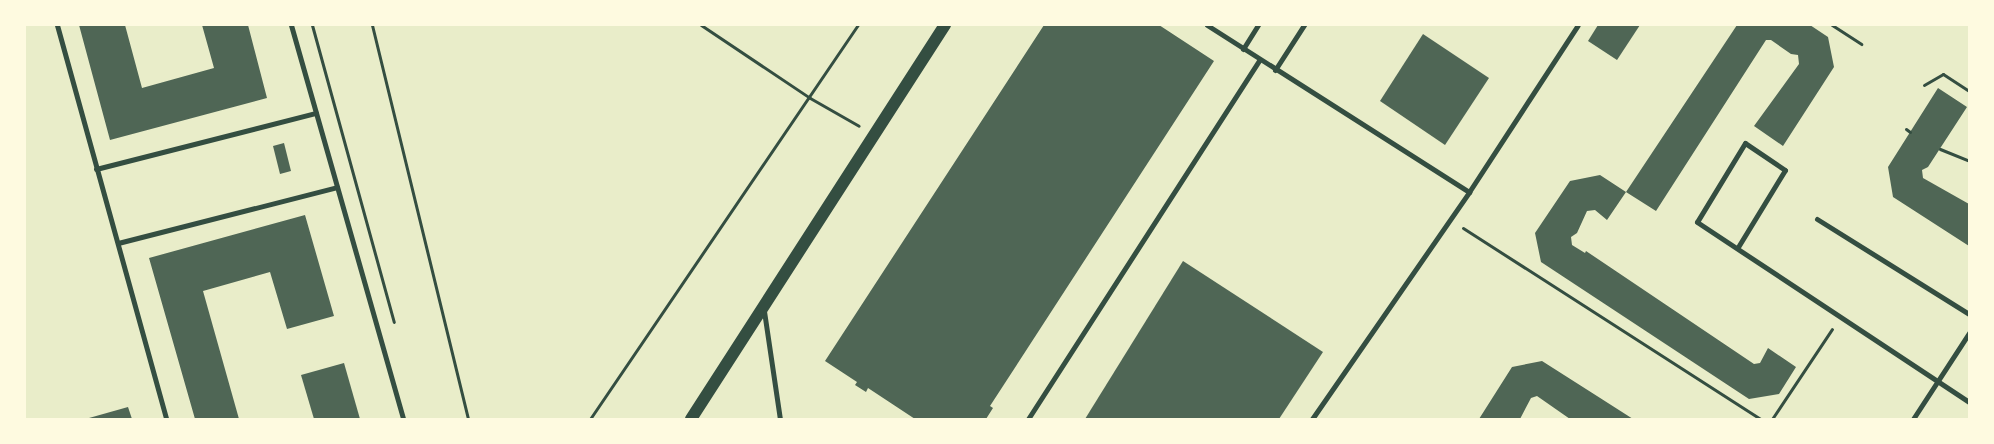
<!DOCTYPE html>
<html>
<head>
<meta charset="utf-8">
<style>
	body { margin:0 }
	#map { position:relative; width:1994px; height:444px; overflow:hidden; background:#e9edc9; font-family:"IBM Plex Sans",sans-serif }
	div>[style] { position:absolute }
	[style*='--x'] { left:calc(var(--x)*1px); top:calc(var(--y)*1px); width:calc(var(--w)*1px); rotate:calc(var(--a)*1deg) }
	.building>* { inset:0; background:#4f6655 }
	.path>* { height:3px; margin:-1.5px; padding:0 1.5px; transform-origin:1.5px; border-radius:1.5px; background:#344e41 }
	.minor>* { height:5px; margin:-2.5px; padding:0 2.5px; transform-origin:2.5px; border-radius:2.5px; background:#344e41 }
	.primary>* { height:12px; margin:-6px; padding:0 6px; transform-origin:6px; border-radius:6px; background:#344e41 }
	span { translate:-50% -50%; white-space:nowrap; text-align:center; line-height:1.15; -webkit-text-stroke:5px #fefae0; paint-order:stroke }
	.frame { position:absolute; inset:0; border:26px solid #fefae0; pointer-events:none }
</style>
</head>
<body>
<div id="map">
	<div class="building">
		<div style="clip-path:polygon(79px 25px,125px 25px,142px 88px,214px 68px,202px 25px,248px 25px,267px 98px,110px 140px)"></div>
		<div style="clip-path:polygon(1044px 25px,1159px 25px,1214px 61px,990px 406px,993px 408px,986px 419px,915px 419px,868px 388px,866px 392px,855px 385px,857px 382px,825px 361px)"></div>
		<div style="clip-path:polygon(1598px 25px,1640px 25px,1617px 60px,1588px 41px)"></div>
		<div style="clip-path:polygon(1737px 25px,1810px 25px,1828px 37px,1834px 67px,1783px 146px,1754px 126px,1799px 64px,1798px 55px,1791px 54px,1771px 40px,1766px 40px,1656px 211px,1626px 192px,1607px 220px,1595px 210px,1587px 211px,1577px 233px,1571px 237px,1572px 245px,1585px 253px,1586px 251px,1754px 364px,1760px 363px,1768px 348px,1796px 367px,1779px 394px,1749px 399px,1541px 262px,1535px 233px,1570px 181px,1600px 175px,1626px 192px)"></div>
		<div style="clip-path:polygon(1423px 34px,1489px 78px,1445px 145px,1380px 101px)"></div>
		<div style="clip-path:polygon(1938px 88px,1967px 107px,1928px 167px,1922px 170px,1923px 178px,1969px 204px,1969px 246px,1893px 197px,1888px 167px)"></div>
		<div style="clip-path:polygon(284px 143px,291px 171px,280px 174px,273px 146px)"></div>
		<div style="clip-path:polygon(305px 215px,334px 316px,287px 329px,270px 272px,203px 291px,239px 419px,195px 419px,149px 258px)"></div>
		<div style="clip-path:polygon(1183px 261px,1323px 352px,1279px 419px,1085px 419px)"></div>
		<div style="clip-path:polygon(1542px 361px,1597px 396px,1633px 419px,1570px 419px,1537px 396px,1531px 398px,1520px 419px,1479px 419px,1512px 367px)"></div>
		<div style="clip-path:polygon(344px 363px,360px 419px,314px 419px,301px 375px)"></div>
		<div style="clip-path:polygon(128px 407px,132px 419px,89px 419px,89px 418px)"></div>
	</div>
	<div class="path">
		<div style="--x:312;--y:25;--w:308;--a:74.6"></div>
		<div style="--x:372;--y:25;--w:406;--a:76.3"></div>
		<div style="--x:701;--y:25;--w:131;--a:33.8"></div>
		<div style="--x:810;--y:98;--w:56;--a:29.7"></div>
		<div style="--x:1832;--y:25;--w:35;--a:33"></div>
		<div style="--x:1924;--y:85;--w:22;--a:-30"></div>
		<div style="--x:1943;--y:74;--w:31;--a:33"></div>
		<div style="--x:1906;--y:129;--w:5;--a:37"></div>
		<div style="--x:1940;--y:149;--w:31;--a:22"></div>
		<div style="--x:1463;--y:228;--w:353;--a:32.7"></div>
		<div style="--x:590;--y:419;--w:477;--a:-55.8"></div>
		<div style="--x:1772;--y:419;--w:108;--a:-56.3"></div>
	</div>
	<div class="minor">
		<div style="--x:57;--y:25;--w:409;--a:74.5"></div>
		<div style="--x:291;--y:25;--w:410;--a:74.1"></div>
		<div style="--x:1207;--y:25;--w:311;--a:32.5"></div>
		<div style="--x:1243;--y:49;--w:28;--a:-58"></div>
		<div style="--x:1275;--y:70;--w:54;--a:-57.2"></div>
		<div style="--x:96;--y:169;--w:227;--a:-14.3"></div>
		<div style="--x:1817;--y:219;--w:179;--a:32"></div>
		<div style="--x:118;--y:243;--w:226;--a:-14.3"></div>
		<div style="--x:1738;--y:247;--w:90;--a:-58.6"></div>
		<div style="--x:1785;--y:170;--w:48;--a:-146"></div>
		<div style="--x:1745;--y:143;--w:92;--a:121.3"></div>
		<div style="--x:1697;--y:222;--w:326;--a:33.5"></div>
		<div style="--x:764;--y:311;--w:109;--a:81.6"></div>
		<div style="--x:1028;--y:419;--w:427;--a:-57.2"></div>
		<div style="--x:1312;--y:419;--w:276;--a:-55.3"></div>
		<div style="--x:1469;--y:192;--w:199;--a:-56.9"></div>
		<div style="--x:1913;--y:419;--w:103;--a:-56.9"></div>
	</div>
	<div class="primary">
		<div style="--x:691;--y:419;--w:469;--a:-57.2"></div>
	</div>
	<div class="frame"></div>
</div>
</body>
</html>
